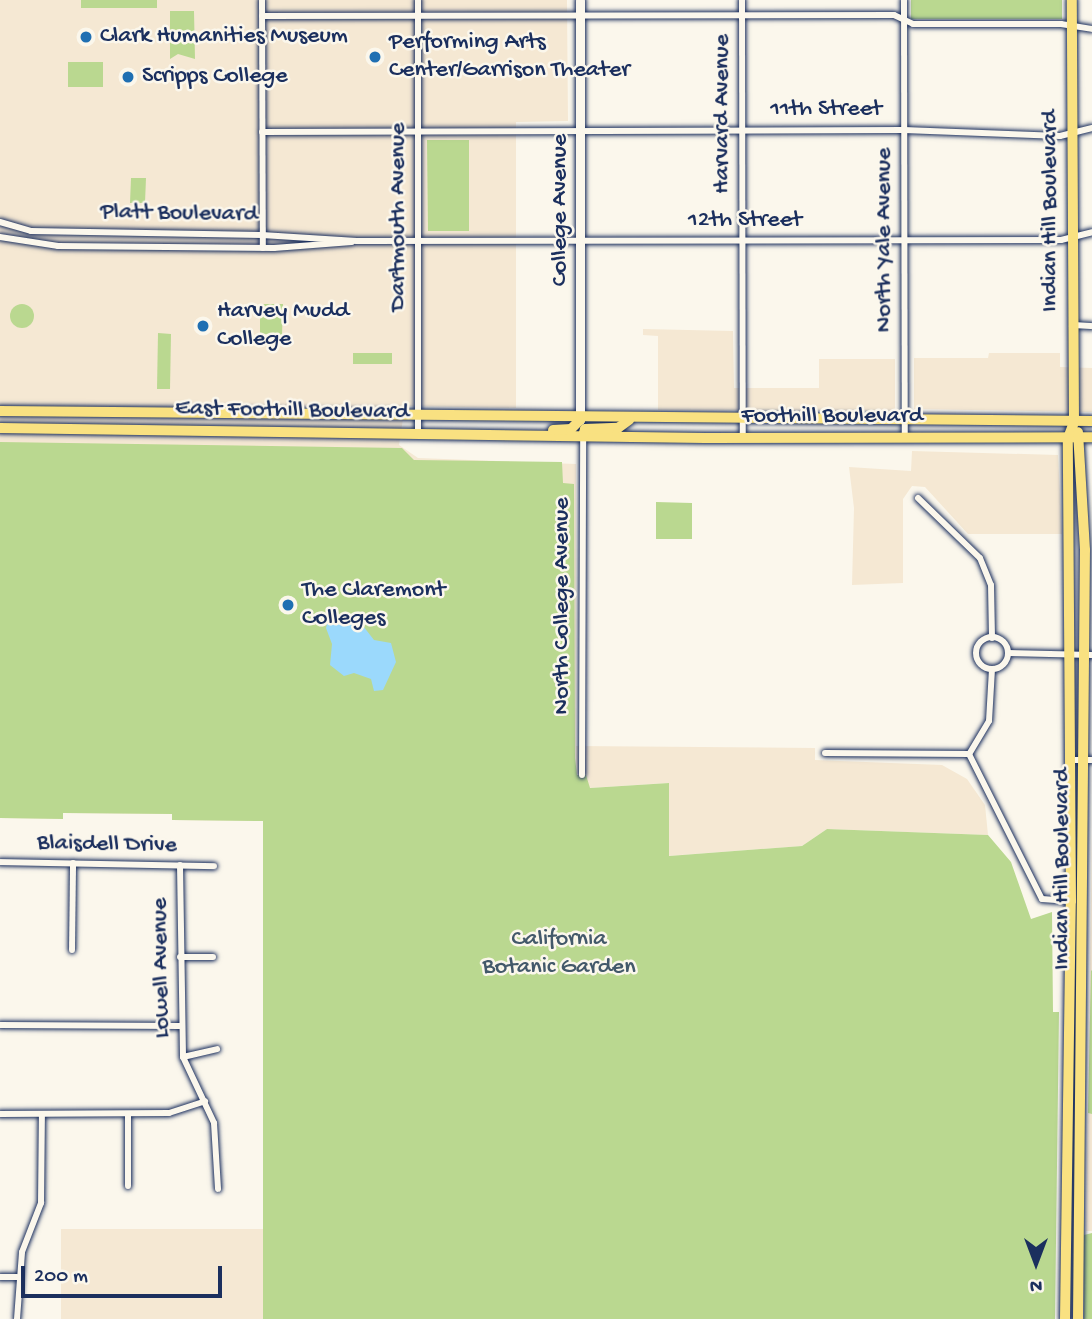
<!DOCTYPE html>
<html>
<head>
<meta charset="utf-8">
<style>
	body { margin:0 }
	#map { position:relative; width:1092px; height:1319px; overflow:hidden; background:#fbf7ec; font-family:"Gochi Hand",sans-serif }
	div>[style] { position:absolute }
	[style*='--x'] { left:calc(var(--x)*1px); top:calc(var(--y)*1px); width:calc(var(--w)*1px); rotate:calc(var(--a)*1deg) }
	.built>* { inset:0; background:#f5e8d3 }
	.green>* { inset:0; background:#bad890 }
	.round { border-radius:50% }
	.water>* { inset:0; background:#9bd9fc }
	.roads { filter:drop-shadow(0 0 2px #1b2f5e) drop-shadow(0 0 2px #1b2f5e) }
	.street>* { height:6px; margin:-3px; padding:0 3px; transform-origin:3px; border-radius:3px; background:#fbf7ec }
	.street>.ring { margin:-3px; padding:0; box-sizing:content-box; background:none; border:6px solid #fbf7ec; border-radius:50% }
	.secondary>* { height:9px; margin:-4.5px; padding:0 4.5px; transform-origin:4.5px; border-radius:4.5px; background:#fbf7ec }
	.primary>* { height:10px; margin:-5px; padding:0 5px; transform-origin:5px; border-radius:5px; background:#f9e181 }
	.dots>* { width:19px; height:19px; translate:-50% -50%; box-sizing:border-box; border:4px solid #fbf7ec; border-radius:50% }
	span { translate:-50% -50%; white-space:nowrap; text-align:center; line-height:1.15; -webkit-text-stroke:5px #fbf7ec; paint-order:stroke }
	.poi-label { font-size:24px; color:#1b2f5e }
	.left { translate:0 -50%; text-align:left }
	.street-label { font-size:24px; color:#1b2f5e }
	.park-label { font-size:24px; color:#43596a }
	.north { position:absolute; left:1001px; top:1228px; width:70px; height:70px; -webkit-text-stroke:5px #fbf7ec; paint-order:stroke; rotate:180deg; font-size:19px; font-weight:700; line-height:28px; text-align:center; color:#1b2f5e }
	.north::after { content:''; display:block; margin:auto; width:24px; height:32px; background:#1b2f5e; clip-path:polygon(50% 0,100% 100%,50% 72%,0 100%) }
	.scale { position:absolute; left:21px; top:1266px; width:201px; height:32px; box-sizing:border-box; border:4px solid #1b2f5e; border-top:0; padding-left:9px; font-size:21px; line-height:24px; white-space:nowrap; color:#1b2f5e; -webkit-text-stroke:5px #fbf7ec; paint-order:stroke }
</style>
</head>
<body>
<div id="map">
	<div class="built">
		<div style="clip-path:polygon(0 0,567px 0,568px 121px,516px 122px,516px 408px,405px 406px,399px 445px,418px 458px,576px 464px,576px 746px,815px 748px,815px 760px,942px 765px,967px 779px,985px 805px,988px 835px,827px 829px,802px 846px,668px 856px,668px 783px,589px 788px,477px 1319px,61px 1319px,61px 1229px,263px 1229px,263px 821px,172px 820px,172px 814px,63px 813px,63px 819px,0 818px)"></div>
		<div style="clip-path:polygon(643px 329px,733px 331px,734px 388px,819px 388px,819px 359px,895px 359px,895px 411px,658px 410px,658px 336px,643px 335px)"></div>
		<div style="clip-path:polygon(989px 353px,1060px 353px,1060px 367px,1092px 368px,1092px 412px,914px 409px,914px 358px,988px 358px)"></div>
		<div style="clip-path:polygon(912px 451px,1058px 455px,1062px 534px,968px 534px,925px 487px,912px 486px,903px 499px,903px 583px,852px 585px,854px 508px,849px 467px,911px 471px)"></div>
		<div style="clip-path:polygon(1092px 833px,1092px 1231px,1086px 1231px)"></div>
	</div>
	<div class="green">
		<div style="clip-path:polygon(81px 0,157px 0,157px 8px,81px 8px)"></div>
		<div style="clip-path:polygon(911px 0,1062px 0,1062px 19px,911px 19px)"></div>
		<div style="clip-path:polygon(194px 11px,195px 59px,178px 54px,170px 59px,170px 11px)"></div>
		<div style="clip-path:polygon(68px 62px,103px 62px,103px 87px,68px 87px)"></div>
		<div style="clip-path:polygon(427px 140px,469px 140px,469px 231px,428px 231px)"></div>
		<div style="clip-path:polygon(131px 178px,146px 178px,145px 203px,130px 203px)"></div>
		<div class="round" style="left:10px;top:304px;width:24px;height:24px"></div>
		<div style="clip-path:polygon(260px 304px,283px 304px,282px 335px,260px 334px)"></div>
		<div style="clip-path:polygon(158px 333px,171px 334px,170px 389px,157px 389px)"></div>
		<div style="clip-path:polygon(353px 353px,392px 353px,392px 364px,353px 364px)"></div>
		<div style="clip-path:polygon(0 442px,402px 448px,414px 460px,562px 462px,563px 483px,574px 484px,575px 758px,577px 775px,586px 775px,590px 788px,669px 783px,669px 856px,802px 846px,827px 829px,988px 835px,1011px 862px,1031px 919px,1052px 912px,1053px 1012px,1059px 1012px,1055px 1319px,263px 1319px,263px 821px,172px 820px,172px 814px,63px 813px,63px 819px,0 818px)"></div>
		<div style="clip-path:polygon(656px 502px,692px 503px,692px 539px,656px 539px)"></div>
		<div style="clip-path:polygon(1091px 970px,1092px 971px,1092px 1114px,1088px 1113px)"></div>
		<div style="clip-path:polygon(1092px 1233px,1092px 1319px,1084px 1319px,1084px 1235px)"></div>
	</div>
	<div class="water">
		<div style="clip-path:polygon(329px 617px,345px 624px,360px 622px,374px 640px,391px 643px,396px 662px,383px 690px,374px 691px,371px 679px,354px 673px,344px 676px,330px 665px,332px 644px,326px 628px)"></div>
	</div>
	<div class="roads">
		<div class="street">
			<div style="--x:262;--y:0;--w:248;--a:89.8"></div>
			<div style="--x:418;--y:0;--w:434;--a:90"></div>
			<div style="--x:742;--y:0;--w:438;--a:89.9"></div>
			<div style="--x:904;--y:0;--w:438;--a:89.9"></div>
			<div style="--x:262;--y:16;--w:632;--a:-0.09"></div>
			<div style="--x:894;--y:15;--w:21;--a:25"></div>
			<div style="--x:913;--y:24;--w:148;--a:0"></div>
			<div style="--x:1061;--y:24;--w:31;--a:9"></div>
			<div style="--x:262;--y:132;--w:642;--a:-0.18"></div>
			<div style="--x:904;--y:130;--w:156;--a:2.2"></div>
			<div style="--x:1060;--y:136;--w:33;--a:-14"></div>
			<div style="--x:0;--y:222;--w:32;--a:16"></div>
			<div style="--x:31;--y:231;--w:231;--a:1"></div>
			<div style="--x:262;--y:235;--w:95;--a:3.6"></div>
			<div style="--x:357;--y:241;--w:704;--a:-0.08"></div>
			<div style="--x:1061;--y:240;--w:32;--a:-14"></div>
			<div style="--x:0;--y:237;--w:59;--a:8.8"></div>
			<div style="--x:58;--y:246;--w:216;--a:0.5"></div>
			<div style="--x:274;--y:248;--w:78;--a:-4.4"></div>
			<div style="--x:1072;--y:325;--w:20;--a:3"></div>
			<div style="--x:918;--y:498;--w:86;--a:44.1"></div>
			<div style="--x:980;--y:558;--w:29;--a:68"></div>
			<div style="--x:991;--y:585;--w:53;--a:88.9"></div>
			<div class="ring" style="left:976px;top:637px;width:26px;height:26px"></div>
			<div style="--x:1008;--y:653;--w:84;--a:1.4"></div>
			<div style="--x:992;--y:669;--w:52;--a:93.3"></div>
			<div style="--x:989;--y:721;--w:39;--a:121"></div>
			<div style="--x:969;--y:754;--w:162;--a:63.3"></div>
			<div style="--x:1042;--y:899;--w:31;--a:4"></div>
			<div style="--x:825;--y:753;--w:144;--a:0.4"></div>
			<div style="--x:1071;--y:760;--w:21;--a:0"></div>
			<div style="--x:582;--y:775;--w:339;--a:-89.8"></div>
			<div style="--x:0;--y:862;--w:214;--a:1.1"></div>
			<div style="--x:180;--y:865;--w:192;--a:89.1"></div>
			<div style="--x:183;--y:1057;--w:73;--a:64.8"></div>
			<div style="--x:214;--y:1123;--w:66;--a:86.5"></div>
			<div style="--x:72;--y:950;--w:87;--a:-89.3"></div>
			<div style="--x:180;--y:957;--w:33;--a:0"></div>
			<div style="--x:0;--y:1025;--w:180;--a:0.3"></div>
			<div style="--x:183;--y:1057;--w:35;--a:-13"></div>
			<div style="--x:0;--y:1114;--w:169;--a:-0.3"></div>
			<div style="--x:169;--y:1113;--w:38;--a:-18"></div>
			<div style="--x:128;--y:1115;--w:71;--a:90"></div>
			<div style="--x:0;--y:1277;--w:17;--a:0"></div>
			<div style="--x:17;--y:1319;--w:67;--a:-85.7"></div>
			<div style="--x:22;--y:1252;--w:53;--a:-68.8"></div>
			<div style="--x:41;--y:1203;--w:89;--a:-89.4"></div>
		</div>
		<div class="secondary">
			<div style="--x:580;--y:420;--w:420;--a:-90"></div>
		</div>
		<div class="primary">
			<div style="--x:0;--y:411;--w:1092;--a:0.52"></div>
			<div style="--x:0;--y:428;--w:705;--a:0.81"></div>
			<div style="--x:705;--y:438;--w:387;--a:-0.1"></div>
			<div style="--x:553;--y:430;--w:18;--a:-3"></div>
			<div style="--x:571;--y:429;--w:13;--a:-45"></div>
			<div style="--x:583;--y:436;--w:7;--a:-74"></div>
			<div style="--x:585;--y:429;--w:33;--a:-2"></div>
			<div style="--x:618;--y:428;--w:14;--a:-36"></div>
			<div style="--x:1065;--y:1319;--w:418;--a:-89.2"></div>
			<div style="--x:1071;--y:901;--w:463;--a:-90.4"></div>
			<div style="--x:1068;--y:438;--w:17;--a:-69"></div>
			<div style="--x:1074;--y:422;--w:422;--a:-90.3"></div>
			<div style="--x:1078;--y:1319;--w:769;--a:-89.48"></div>
			<div style="--x:1085;--y:550;--w:118;--a:-93.4"></div>
		</div>
	</div>
	<div class="dots">
		<div style="left:86px;top:37px;background:#1f6fb2"></div>
		<div style="left:375px;top:57px;background:#1f6fb2"></div>
		<div style="left:128px;top:77px;background:#1f6fb2"></div>
		<div style="left:203px;top:326px;background:#1f6fb2"></div>
		<div style="left:288px;top:605px;background:#1f6fb2"></div>
	</div>
	<div class="poi-label">
		<span class="left" style="left:100px;top:37px">Clark Humanities Museum</span>
		<span class="left" style="left:389px;top:57px">Performing Arts<br>Center/Garrison Theater</span>
		<span class="left" style="left:142px;top:77px">Scripps College</span>
		<span class="left" style="left:217px;top:326px">Harvey Mudd<br>College</span>
		<span class="left" style="left:302px;top:605px">The Claremont<br>Colleges</span>
	</div>
	<div class="street-label">
		<span style="left:826px;top:110px">11th Street</span>
		<span style="left:723px;top:114px;rotate:-90deg">Harvard Avenue</span>
		<span style="left:561px;top:210px;rotate:-90deg">College Avenue</span>
		<span style="left:1051px;top:211px;rotate:-90deg">Indian Hill Boulevard</span>
		<span style="left:179px;top:214px;rotate:1deg">Platt Boulevard</span>
		<span style="left:399px;top:217px;rotate:-90deg">Dartmouth Avenue</span>
		<span style="left:745px;top:221px">12th Street</span>
		<span style="left:885px;top:240px;rotate:-90deg">North Yale Avenue</span>
		<span style="left:292px;top:411px;rotate:1deg">East Foothill Boulevard</span>
		<span style="left:832px;top:417px">Foothill Boulevard</span>
		<span style="left:563px;top:606px;rotate:-90deg">North College Avenue</span>
		<span style="left:107px;top:845px;rotate:1deg">Blaisdell Drive</span>
		<span style="left:1063px;top:869px;rotate:-90deg">Indian Hill Boulevard</span>
		<span style="left:162px;top:968px;rotate:-91deg">Lowell Avenue</span>
	</div>
	<div class="park-label">
		<span style="left:559px;top:954px">California<br>Botanic Garden</span>
	</div>
	<div class="north">N</div>
	<div class="scale">200 m</div>
</div>
</body>
</html>
